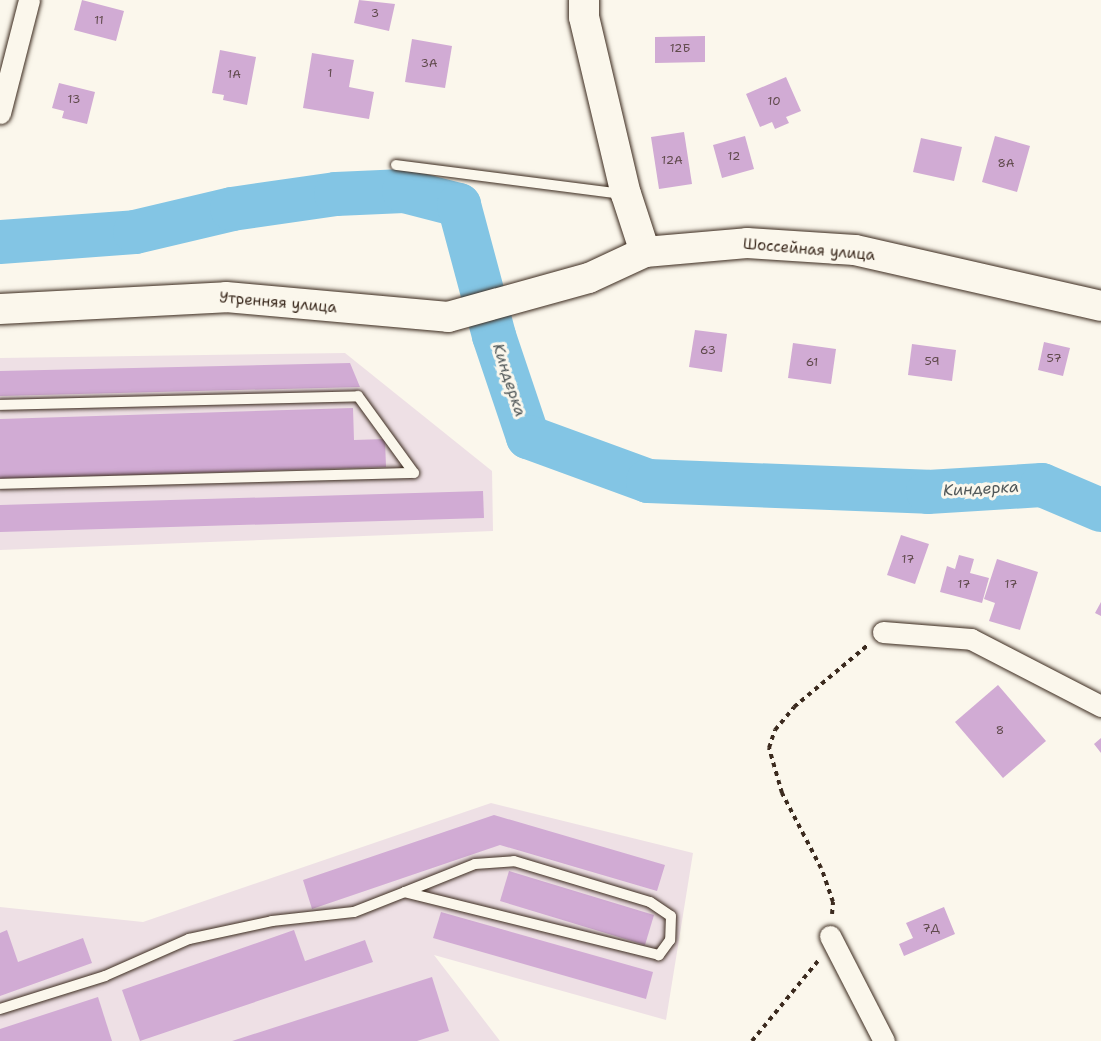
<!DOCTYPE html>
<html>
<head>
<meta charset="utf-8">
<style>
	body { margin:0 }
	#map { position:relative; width:1101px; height:1041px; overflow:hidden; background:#fbf7ec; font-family:"Shantell Sans",sans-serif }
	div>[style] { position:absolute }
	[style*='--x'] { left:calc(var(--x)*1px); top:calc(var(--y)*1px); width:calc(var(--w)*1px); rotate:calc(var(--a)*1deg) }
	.built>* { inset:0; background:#eee0e5 }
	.river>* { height:44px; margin:-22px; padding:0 22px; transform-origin:22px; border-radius:22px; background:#83c5e4 }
	.building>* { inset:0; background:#d1abd4 }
	.path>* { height:4px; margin-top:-2px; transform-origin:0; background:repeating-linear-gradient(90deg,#3b2a1e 0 4.5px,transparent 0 9px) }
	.roads { filter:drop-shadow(0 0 2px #3b2a1e) drop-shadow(0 0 2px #3b2a1e) }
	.lane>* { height:10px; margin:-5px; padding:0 5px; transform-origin:5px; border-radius:5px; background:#fbf7ec }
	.street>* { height:21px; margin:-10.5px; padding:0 10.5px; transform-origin:10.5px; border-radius:10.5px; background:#fbf7ec }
	.secondary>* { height:30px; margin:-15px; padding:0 15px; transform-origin:15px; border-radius:15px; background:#fbf7ec }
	span { translate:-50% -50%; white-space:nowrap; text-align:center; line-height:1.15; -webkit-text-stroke:6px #fbf7ec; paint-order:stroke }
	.number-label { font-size:12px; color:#604a4c }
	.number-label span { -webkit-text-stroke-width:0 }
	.street-label { font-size:15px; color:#3b2a1e }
	.water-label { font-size:16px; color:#515859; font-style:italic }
</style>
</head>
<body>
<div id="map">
	<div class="built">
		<div style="clip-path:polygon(345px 353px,492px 471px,493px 531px,0 550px,0 358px)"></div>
		<div style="clip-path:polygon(491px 803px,693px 853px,666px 1020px,434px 955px,500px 1041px,0 1041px,0 907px,143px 922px)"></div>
	</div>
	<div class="river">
		<div style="--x:0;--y:242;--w:135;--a:-4.2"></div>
		<div style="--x:135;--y:232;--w:100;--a:-13.3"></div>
		<div style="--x:232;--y:209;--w:105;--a:-8.2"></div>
		<div style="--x:336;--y:194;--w:68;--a:-2.5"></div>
		<div style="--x:404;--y:191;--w:57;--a:14.3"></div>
		<div style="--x:459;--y:205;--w:136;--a:75"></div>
		<div style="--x:494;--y:336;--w:107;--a:71.4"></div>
		<div style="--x:528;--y:437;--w:128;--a:20.1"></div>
		<div style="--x:648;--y:481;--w:280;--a:2.2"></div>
		<div style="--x:928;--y:492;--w:114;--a:-3.5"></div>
		<div style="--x:1042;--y:485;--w:64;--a:23"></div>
	</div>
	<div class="building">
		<div style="clip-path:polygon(82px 0,124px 11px,116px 41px,74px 30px)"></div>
		<div style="clip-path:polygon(359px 0,395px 4px,389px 31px,354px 23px)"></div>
		<div style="clip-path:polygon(705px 36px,705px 62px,655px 63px,655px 37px)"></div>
		<div style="clip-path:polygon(412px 39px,452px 46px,445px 88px,405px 82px)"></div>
		<div style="clip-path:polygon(220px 50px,256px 57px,247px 105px,223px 100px,224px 95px,212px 93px)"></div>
		<div style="clip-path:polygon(312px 53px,354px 60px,349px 87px,374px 92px,369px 119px,303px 108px)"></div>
		<div style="clip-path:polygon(786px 77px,801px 111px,786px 117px,789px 123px,775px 129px,772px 122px,760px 127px,746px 94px)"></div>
		<div style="clip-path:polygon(59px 83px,95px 92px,87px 124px,62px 118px,64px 111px,52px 108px)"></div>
		<div style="clip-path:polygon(684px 132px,692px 184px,659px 189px,651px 137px)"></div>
		<div style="clip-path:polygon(745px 136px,754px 169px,722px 178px,713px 145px)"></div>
		<div style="clip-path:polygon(995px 136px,1030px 146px,1017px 192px,982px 182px)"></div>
		<div style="clip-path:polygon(921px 138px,962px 147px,954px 181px,913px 172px)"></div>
		<div style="clip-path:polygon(695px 330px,727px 334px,722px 372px,689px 367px)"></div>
		<div style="clip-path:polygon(1044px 342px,1070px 348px,1063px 376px,1038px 370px)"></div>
		<div style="clip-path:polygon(793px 343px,836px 349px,831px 384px,788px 378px)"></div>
		<div style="clip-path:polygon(912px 344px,956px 350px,952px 381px,908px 375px)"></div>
		<div style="clip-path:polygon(350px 363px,360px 387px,0 396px,0 371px)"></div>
		<div style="clip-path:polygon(353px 408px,354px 440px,385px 439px,386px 467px,0 479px,0 419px)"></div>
		<div style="clip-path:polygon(483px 491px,484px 518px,0 532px,0 505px)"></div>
		<div style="clip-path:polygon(901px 535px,929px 544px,915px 584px,887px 575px)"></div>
		<div style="clip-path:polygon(959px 555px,974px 559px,970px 573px,989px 578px,982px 603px,940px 592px,947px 566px,955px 569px)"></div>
		<div style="clip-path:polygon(997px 559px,1038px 572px,1020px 630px,989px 621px,995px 603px,984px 599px)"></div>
		<div style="clip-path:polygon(1101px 602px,1101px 616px,1095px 613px)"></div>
		<div style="clip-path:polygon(998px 685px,1046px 741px,1003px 778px,955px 722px)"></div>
		<div style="clip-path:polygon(1101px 738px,1101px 753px,1094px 744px)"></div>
		<div style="clip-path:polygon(494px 815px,665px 865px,657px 891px,500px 845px,312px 909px,303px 880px)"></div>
		<div style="clip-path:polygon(509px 871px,654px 915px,645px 945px,500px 901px)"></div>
		<div style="clip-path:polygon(944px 907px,955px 934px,904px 956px,899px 944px,913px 938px,906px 923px)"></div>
		<div style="clip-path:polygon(441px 912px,653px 972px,646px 999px,433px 938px)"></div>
		<div style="clip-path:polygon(7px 930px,18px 962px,83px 938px,92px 963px,0 996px,0 933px)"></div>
		<div style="clip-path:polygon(294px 930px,305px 961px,365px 940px,373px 962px,140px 1041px,122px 990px)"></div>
		<div style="clip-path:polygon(432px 977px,449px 1031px,417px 1041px,232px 1041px)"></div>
		<div style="clip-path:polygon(98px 997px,112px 1041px,0 1041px,0 1029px)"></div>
	</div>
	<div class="path">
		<div style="--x:832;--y:914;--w:12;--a:-85"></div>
		<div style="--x:833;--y:902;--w:36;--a:-109"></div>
		<div style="--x:821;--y:868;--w:85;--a:-117.5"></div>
		<div style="--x:782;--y:793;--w:47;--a:-106.1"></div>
		<div style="--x:769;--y:748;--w:19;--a:-72"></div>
		<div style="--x:775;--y:730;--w:30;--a:-50"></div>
		<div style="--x:794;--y:707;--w:97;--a:-40"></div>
		<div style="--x:752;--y:1041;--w:104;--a:-50.5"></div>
	</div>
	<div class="roads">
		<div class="lane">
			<div style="--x:396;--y:165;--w:229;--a:7.3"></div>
			<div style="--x:0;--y:405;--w:358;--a:-1.4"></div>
			<div style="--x:358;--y:396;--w:95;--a:54"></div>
			<div style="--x:414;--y:473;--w:414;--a:178.5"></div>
			<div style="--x:0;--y:1009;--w:110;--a:-17.4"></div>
			<div style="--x:105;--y:976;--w:92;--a:-23.8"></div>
			<div style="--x:189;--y:939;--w:85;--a:-12.2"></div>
			<div style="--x:272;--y:921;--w:82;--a:-6.3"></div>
			<div style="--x:354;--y:912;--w:55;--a:-21.4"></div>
			<div style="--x:405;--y:892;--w:75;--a:-21.8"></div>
			<div style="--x:475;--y:864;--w:39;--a:-4"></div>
			<div style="--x:514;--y:861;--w:142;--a:16.8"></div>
			<div style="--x:650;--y:902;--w:25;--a:34"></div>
			<div style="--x:671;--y:916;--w:24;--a:92"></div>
			<div style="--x:670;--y:940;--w:19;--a:126"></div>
			<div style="--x:659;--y:955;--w:262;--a:-166.1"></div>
		</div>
		<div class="street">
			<div style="--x:0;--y:113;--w:117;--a:-75.6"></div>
			<div style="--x:883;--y:632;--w:88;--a:4.5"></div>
			<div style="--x:971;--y:639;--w:146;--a:27.3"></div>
			<div style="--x:830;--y:936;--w:118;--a:62.8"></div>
		</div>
		<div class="secondary">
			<div style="--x:584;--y:0;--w:17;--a:90"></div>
			<div style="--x:584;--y:17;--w:182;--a:76.7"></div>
			<div style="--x:626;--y:194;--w:61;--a:71.9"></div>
			<div style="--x:0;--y:309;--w:226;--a:-3"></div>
			<div style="--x:226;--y:297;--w:223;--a:5.1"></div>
			<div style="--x:448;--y:317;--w:146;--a:-15.5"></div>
			<div style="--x:589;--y:278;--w:62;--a:-24.9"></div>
			<div style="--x:645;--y:252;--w:102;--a:-5"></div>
			<div style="--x:747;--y:243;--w:108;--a:3.7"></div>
			<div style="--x:855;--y:250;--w:252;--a:12.8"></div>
		</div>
	</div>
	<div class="number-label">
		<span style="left:375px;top:14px">3</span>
		<span style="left:99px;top:21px">11</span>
		<span style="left:680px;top:49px">12Б</span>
		<span style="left:429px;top:64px">3А</span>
		<span style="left:330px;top:74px">1</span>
		<span style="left:234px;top:75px">1А</span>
		<span style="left:74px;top:100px">13</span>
		<span style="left:774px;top:102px">10</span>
		<span style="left:734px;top:157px">12</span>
		<span style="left:672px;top:161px">12А</span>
		<span style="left:1006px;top:164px">8А</span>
		<span style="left:708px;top:351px">63</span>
		<span style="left:1054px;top:359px">57</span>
		<span style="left:932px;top:362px">59</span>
		<span style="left:812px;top:363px">61</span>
		<span style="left:908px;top:560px">17</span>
		<span style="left:964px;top:585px">17</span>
		<span style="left:1011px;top:585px">17</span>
		<span style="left:1000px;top:731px">8</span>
		<span style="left:931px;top:929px">7Д</span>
	</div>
	<div class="street-label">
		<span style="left:809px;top:250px;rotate:5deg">Шоссейная улица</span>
		<span style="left:278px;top:303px;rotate:5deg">Утренняя улица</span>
	</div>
	<div class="water-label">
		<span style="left:509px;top:380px;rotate:72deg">Киндерка</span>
		<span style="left:981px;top:489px;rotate:-3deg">Киндерка</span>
	</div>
</div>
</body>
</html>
